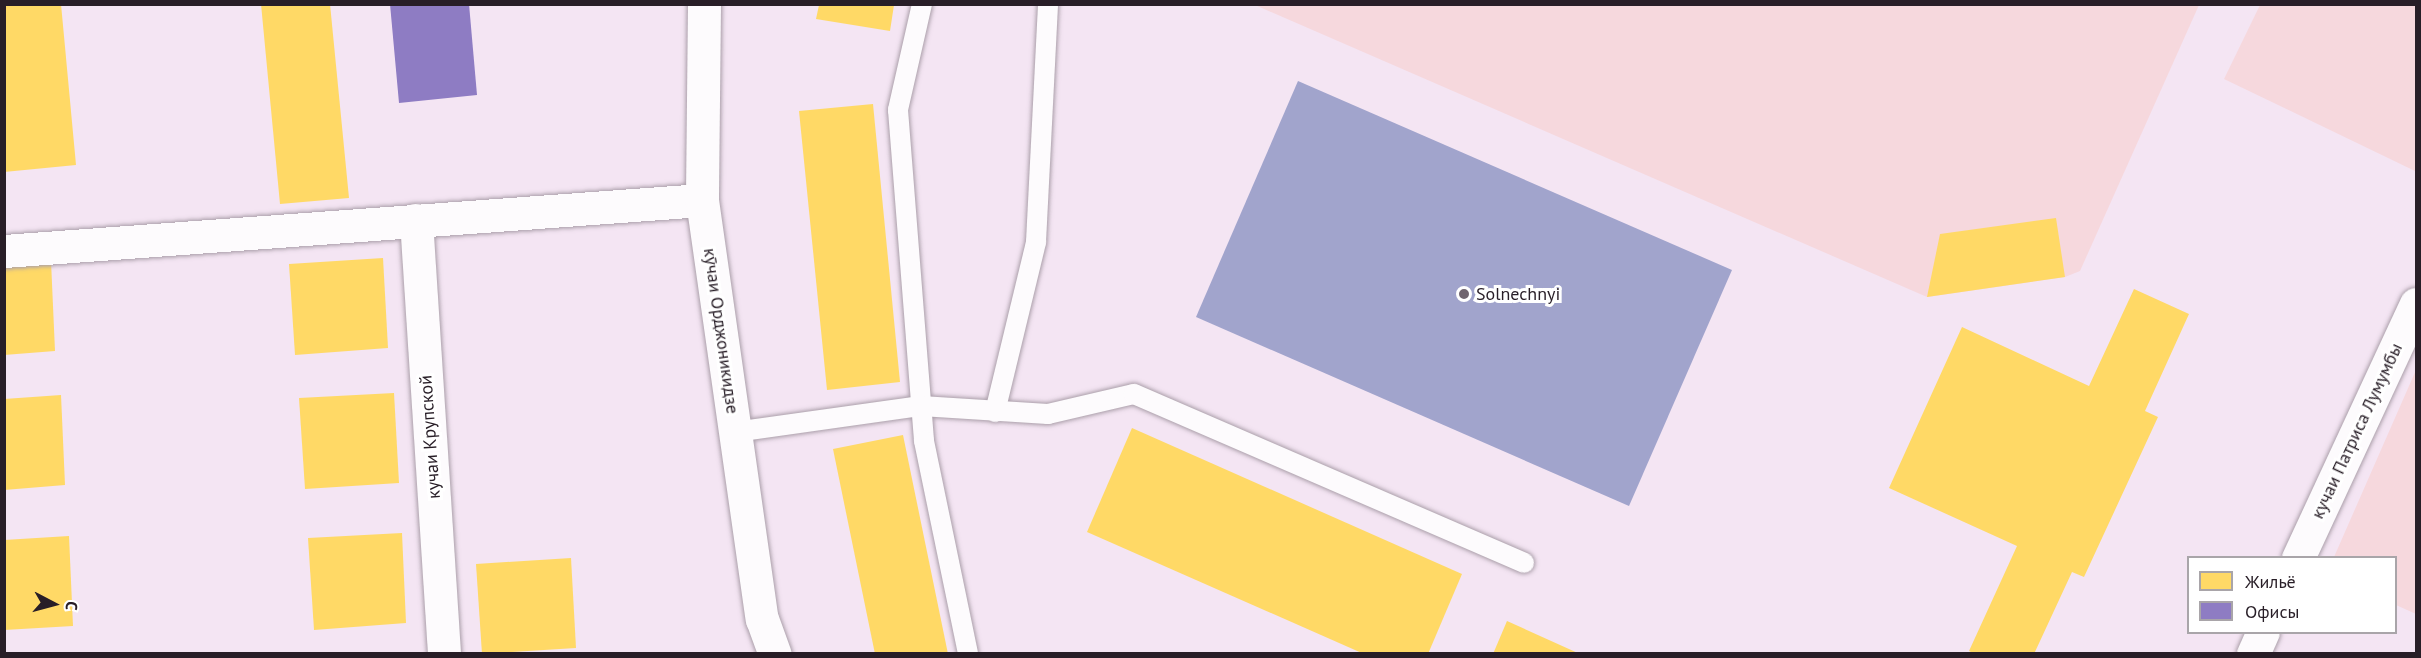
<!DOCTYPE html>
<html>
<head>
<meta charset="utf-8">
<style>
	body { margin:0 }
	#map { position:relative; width:2421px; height:658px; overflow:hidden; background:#f4e5f3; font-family:"PT Sans",sans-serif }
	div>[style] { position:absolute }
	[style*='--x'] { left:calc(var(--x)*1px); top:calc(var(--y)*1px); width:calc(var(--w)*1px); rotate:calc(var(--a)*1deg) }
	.green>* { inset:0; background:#f6d8dd }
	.water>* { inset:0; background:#a1a4cc }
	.homes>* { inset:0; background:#ffd966 }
	.offices>* { inset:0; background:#8e7cc3 }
	.roads { filter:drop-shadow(0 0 2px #ab9faa) drop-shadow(0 0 2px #ab9faa) }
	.service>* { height:20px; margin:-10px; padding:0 10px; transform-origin:10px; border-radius:10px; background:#fdfbfd }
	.minor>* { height:33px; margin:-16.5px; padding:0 16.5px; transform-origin:16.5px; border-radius:16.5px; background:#fdfbfd }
	.tertiary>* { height:33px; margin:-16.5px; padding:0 16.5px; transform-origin:16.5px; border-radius:16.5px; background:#fdfbfd }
	.dots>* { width:16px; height:16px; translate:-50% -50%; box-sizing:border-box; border:3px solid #fff; border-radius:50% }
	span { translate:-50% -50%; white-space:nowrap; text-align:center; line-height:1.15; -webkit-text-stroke:6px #fff; paint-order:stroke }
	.poi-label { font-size:18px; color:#281e27 }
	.left { translate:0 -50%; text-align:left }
	.street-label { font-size:18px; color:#281e27 }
	.frame { position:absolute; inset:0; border:6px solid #281e27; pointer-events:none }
	.legend { position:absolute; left:2187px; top:556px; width:210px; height:78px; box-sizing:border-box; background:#fff; border:2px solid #a9a5a9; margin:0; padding:8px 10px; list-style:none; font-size:18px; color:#281e27 }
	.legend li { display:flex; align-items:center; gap:12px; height:30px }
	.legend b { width:30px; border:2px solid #a9a5a9 }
	.north { position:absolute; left:24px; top:574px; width:60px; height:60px; -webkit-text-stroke:4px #fff; paint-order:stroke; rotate:96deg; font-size:16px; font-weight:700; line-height:24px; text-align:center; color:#281e27 }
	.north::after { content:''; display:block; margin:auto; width:21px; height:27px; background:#281e27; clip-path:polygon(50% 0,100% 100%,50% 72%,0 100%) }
</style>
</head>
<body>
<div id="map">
	<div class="green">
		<div style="clip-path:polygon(1255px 5px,2199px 5px,2080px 271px,2065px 277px,1927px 297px)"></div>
		<div style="clip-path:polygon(2260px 5px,2416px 5px,2415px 171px,2224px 79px)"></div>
		<div style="clip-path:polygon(2416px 370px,2416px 614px,2396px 605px,2396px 558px,2334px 557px)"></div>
	</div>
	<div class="water">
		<div style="clip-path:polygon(1298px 81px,1732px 270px,1629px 506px,1196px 317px)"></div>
	</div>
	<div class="homes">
		<div style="clip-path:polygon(4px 4px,61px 4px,76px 165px,4px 172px)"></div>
		<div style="clip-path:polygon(261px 4px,330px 4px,349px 198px,280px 204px)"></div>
		<div style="clip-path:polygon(819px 5px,894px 5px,890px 31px,816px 19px)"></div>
		<div style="clip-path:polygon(873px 104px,900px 382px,827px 390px,799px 111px)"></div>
		<div style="clip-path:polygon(2056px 218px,2065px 277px,1927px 297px,1940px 234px)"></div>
		<div style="clip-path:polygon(383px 258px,388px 348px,295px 355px,289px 264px)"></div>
		<div style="clip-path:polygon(51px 261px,55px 351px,4px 355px,4px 264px)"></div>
		<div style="clip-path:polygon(2134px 289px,2189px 314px,2145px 411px,2158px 417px,2084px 577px,2072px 572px,2034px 654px,1975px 654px,1969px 651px,2017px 546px,1889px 488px,1962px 327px,2089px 386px)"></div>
		<div style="clip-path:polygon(394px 393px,399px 483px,305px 489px,299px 398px)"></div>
		<div style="clip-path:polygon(61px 395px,65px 485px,4px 490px,4px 399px)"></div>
		<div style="clip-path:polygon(1132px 428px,1462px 574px,1428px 654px,1364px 654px,1087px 532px)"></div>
		<div style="clip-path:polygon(903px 435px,948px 654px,875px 654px,833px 449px)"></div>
		<div style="clip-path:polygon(402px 533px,406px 623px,314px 630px,308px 538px)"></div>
		<div style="clip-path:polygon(69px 536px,73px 626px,4px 630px,4px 540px)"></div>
		<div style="clip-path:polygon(571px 558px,576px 648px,482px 654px,476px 564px)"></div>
		<div style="clip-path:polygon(1507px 621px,1580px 654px,1493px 654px)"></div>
	</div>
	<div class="offices">
		<div style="clip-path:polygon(390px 4px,469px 4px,477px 95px,399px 103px)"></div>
	</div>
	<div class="roads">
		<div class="service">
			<div style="--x:922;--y:4;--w:109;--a:102.8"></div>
			<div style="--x:898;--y:110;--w:332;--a:85.5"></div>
			<div style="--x:924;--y:441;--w:217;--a:78.3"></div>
			<div style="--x:995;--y:412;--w:175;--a:-76.4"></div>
			<div style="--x:1036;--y:242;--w:238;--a:-87.1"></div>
			<div style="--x:735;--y:432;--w:188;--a:-8"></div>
			<div style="--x:921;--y:406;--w:127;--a:3.6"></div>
			<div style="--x:1048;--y:414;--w:88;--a:-13.1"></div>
			<div style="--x:1134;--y:394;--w:425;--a:23.4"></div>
		</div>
		<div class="minor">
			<div style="--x:416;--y:220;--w:435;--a:86.3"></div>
			<div style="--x:4;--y:251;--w:700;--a:-4.18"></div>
		</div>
		<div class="tertiary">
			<div style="--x:704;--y:4;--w:196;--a:90.6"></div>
			<div style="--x:702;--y:200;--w:423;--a:81.9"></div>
			<div style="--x:762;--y:619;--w:37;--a:70"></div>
			<div style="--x:2298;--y:558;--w:280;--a:-65.1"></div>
			<div style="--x:2253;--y:654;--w:24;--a:-66"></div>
		</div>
	</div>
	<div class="dots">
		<div style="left:1464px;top:294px;background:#6f646e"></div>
	</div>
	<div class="poi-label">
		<span class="left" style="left:1476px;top:294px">Solnechnyi</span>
	</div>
	<div class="street-label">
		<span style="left:721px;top:331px;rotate:82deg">кӯчаи Орджоникидзе</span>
		<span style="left:2357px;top:431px;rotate:-65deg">кучаи Патриса Лумумбы</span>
		<span style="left:430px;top:437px;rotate:-94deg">кучаи Крупской</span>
	</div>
	<div class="frame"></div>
	<ul class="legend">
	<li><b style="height:16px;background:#ffd966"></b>Жильё</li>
	<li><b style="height:16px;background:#8e7cc3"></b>Офисы</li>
	</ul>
	<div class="north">С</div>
</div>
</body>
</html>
